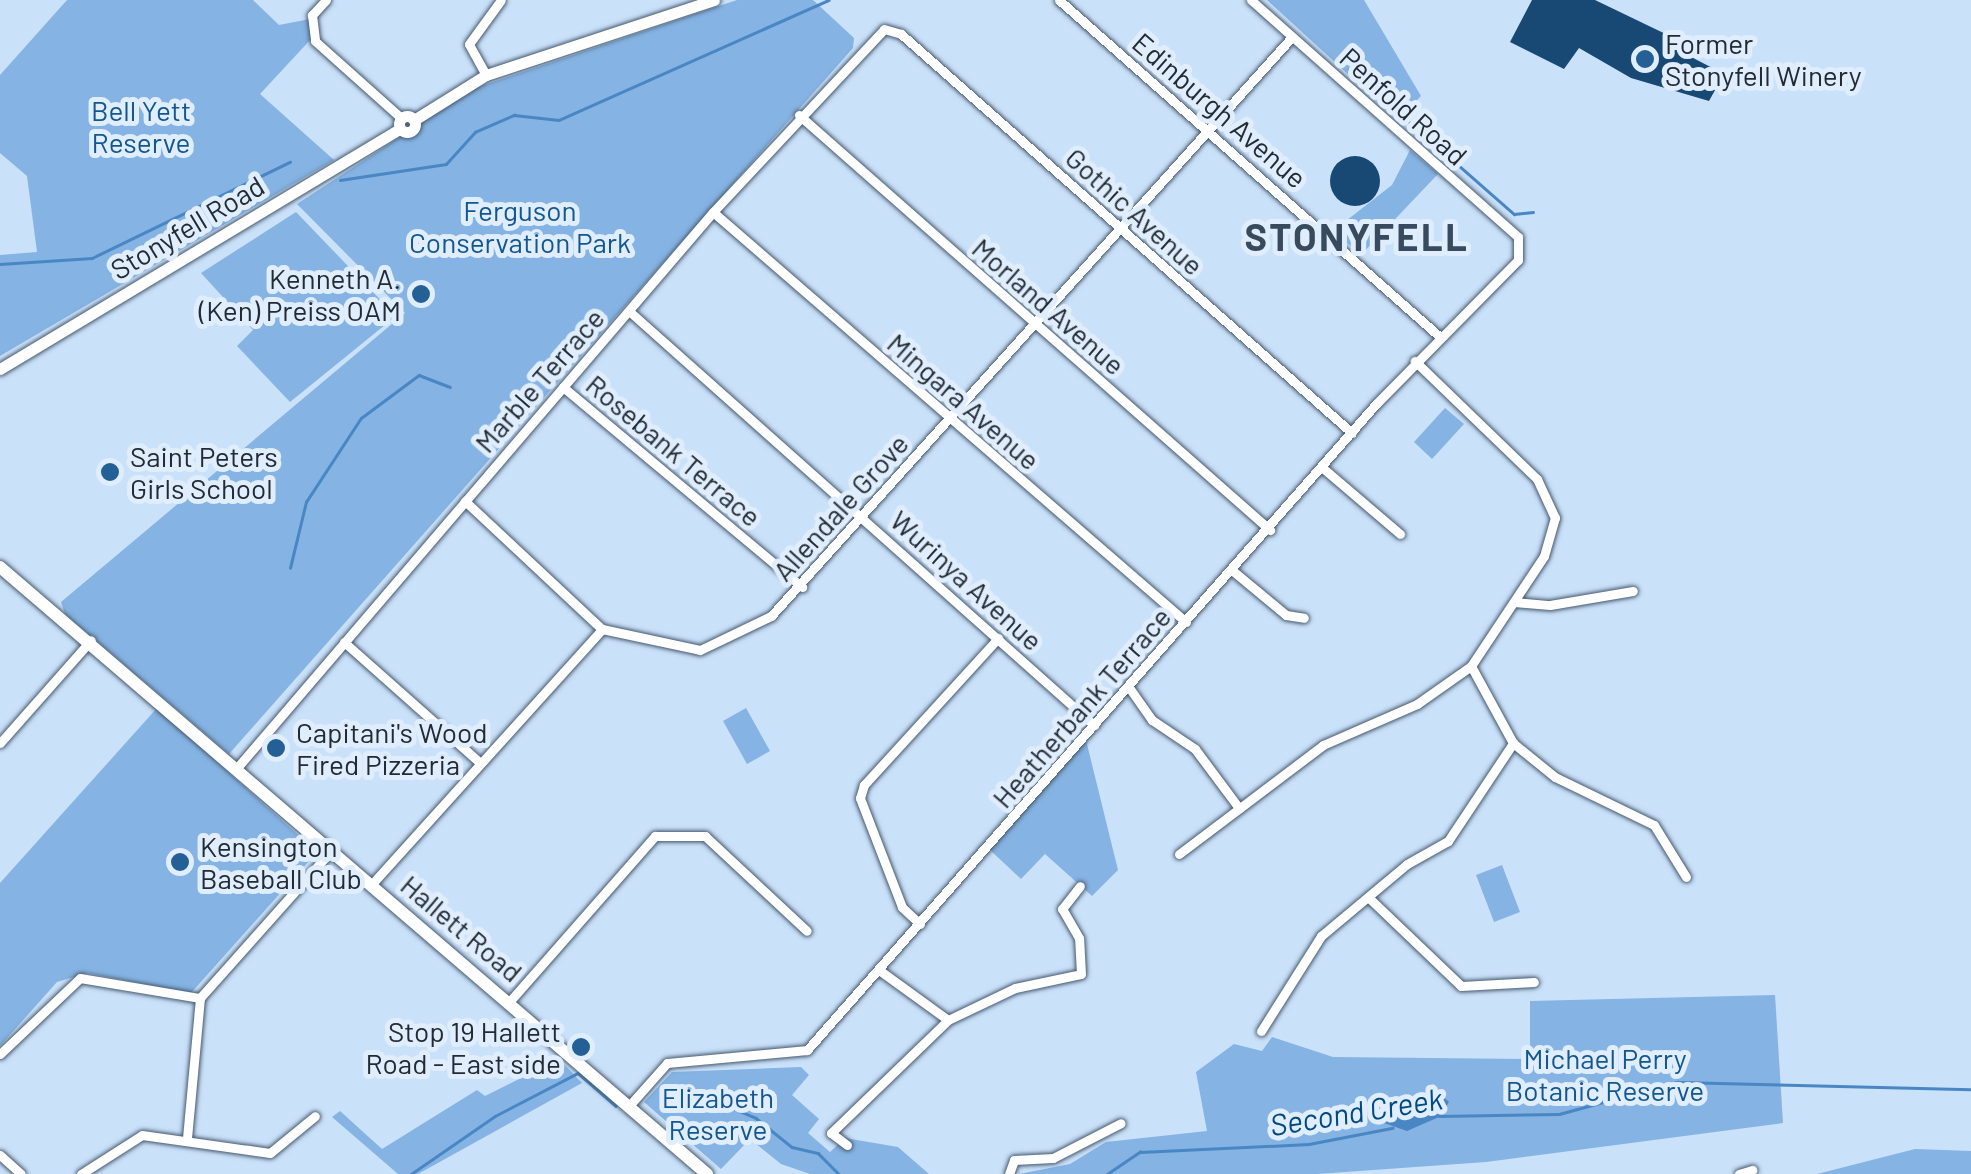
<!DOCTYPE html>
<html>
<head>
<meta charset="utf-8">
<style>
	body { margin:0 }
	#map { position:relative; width:1971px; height:1174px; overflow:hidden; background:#cae1fa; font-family:Barlow,sans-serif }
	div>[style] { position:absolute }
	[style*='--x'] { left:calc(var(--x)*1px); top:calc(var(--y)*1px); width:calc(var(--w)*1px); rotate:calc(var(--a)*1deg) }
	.green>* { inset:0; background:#85b3e3 }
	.water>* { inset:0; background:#4987c4 }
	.stream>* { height:2.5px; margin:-1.25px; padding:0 1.25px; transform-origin:1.25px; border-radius:1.25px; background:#4987c4 }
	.building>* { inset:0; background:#184874 }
	.round { border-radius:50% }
	.roads { filter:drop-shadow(0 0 2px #45596e) drop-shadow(0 0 2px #45596e) }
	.minor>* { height:9px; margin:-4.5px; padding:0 4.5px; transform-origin:4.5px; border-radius:4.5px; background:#fff }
	.tertiary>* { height:11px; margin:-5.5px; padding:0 5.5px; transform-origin:5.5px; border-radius:5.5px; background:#fff }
	.tertiary>.ring { margin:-5.5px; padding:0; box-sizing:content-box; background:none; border:11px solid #fff; border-radius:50% }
	.secondary>* { height:12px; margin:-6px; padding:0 6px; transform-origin:6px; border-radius:6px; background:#fff }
	.dots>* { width:28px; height:28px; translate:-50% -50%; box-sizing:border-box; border:5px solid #dfedfd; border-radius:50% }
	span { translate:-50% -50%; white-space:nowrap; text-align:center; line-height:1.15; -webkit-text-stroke:10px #dfedfd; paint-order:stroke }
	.poi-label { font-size:28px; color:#222b34 }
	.left { translate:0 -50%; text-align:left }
	.right { translate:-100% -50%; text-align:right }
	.street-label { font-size:28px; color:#222b34 }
	.park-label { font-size:28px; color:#135791 }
	.water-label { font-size:30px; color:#004a84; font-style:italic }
	.district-label { font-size:38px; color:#374a5e; font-weight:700; letter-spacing:2.5px }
</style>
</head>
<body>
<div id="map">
	<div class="green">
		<div style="clip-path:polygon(67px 0,253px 0,279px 25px,310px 19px,312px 38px,260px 94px,334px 160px,0 356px,0 255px,37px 252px,27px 176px,0 153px,0 75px)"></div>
		<div style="clip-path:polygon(737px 0,813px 0,854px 38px,853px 48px,229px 754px,65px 614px,61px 602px,405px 313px,297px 204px,475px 88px)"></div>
		<div style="clip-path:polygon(1267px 0,1364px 0,1421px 96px,1398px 120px)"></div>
		<div style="clip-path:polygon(1410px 150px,1438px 174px,1361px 255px,1333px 231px,1392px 185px)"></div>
		<div style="clip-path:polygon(296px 212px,396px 316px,290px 402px,237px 346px,253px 330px,201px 273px)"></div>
		<div style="clip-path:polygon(1445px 408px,1464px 424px,1432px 459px,1414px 442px)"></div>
		<div style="clip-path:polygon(157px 708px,317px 852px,191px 993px,87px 973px,57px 982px,0 1046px,0 883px)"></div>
		<div style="clip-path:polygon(746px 708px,770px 751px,747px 764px,723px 721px)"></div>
		<div style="clip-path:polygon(1085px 736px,1118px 870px,1092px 896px,1045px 854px,1021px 879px,988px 848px)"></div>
		<div style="clip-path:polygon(1502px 865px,1520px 912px,1494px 922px,1476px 875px)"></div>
		<div style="clip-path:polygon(1775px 995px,1783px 1123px,1486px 1162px,1317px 1174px,1019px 1174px,1070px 1164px,1106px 1142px,1207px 1131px,1196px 1072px,1234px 1044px,1262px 1051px,1272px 1037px,1333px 1057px,1530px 1059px,1530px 1001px)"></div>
		<div style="clip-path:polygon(559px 1059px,582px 1083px,418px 1174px,398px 1174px,332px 1117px,340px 1111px,382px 1149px,477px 1090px,485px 1096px)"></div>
		<div style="clip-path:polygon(801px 1067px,809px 1075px,792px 1095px,819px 1119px,808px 1133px,830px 1152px,845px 1138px,898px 1147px,929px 1174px,810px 1174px,781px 1164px,750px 1139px,721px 1169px,644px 1102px,672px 1072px)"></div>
		<div style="clip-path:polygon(1915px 1149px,1971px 1151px,1971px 1174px,1817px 1174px)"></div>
	</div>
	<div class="water">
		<div style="clip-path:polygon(1435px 1089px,1449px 1102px,1439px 1117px,1407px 1131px,1384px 1123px,1401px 1101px)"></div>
	</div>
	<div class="stream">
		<div style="--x:1349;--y:69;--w:220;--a:41.3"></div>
		<div style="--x:1514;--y:214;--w:19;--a:-6"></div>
		<div style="--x:340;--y:180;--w:107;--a:-8.6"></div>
		<div style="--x:446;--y:164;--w:43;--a:-47.8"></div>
		<div style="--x:475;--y:132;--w:43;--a:-23.6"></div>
		<div style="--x:514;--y:115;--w:45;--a:6.3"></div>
		<div style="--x:559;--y:120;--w:295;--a:-24"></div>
		<div style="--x:0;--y:264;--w:92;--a:-3.7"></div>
		<div style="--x:92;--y:258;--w:220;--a:-25.9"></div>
		<div style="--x:290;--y:568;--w:68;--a:-76.4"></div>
		<div style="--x:306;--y:502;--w:100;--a:-56.8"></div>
		<div style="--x:361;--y:418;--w:72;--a:-36.6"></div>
		<div style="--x:419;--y:375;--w:33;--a:21"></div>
		<div style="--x:667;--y:1108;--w:45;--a:-11.6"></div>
		<div style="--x:711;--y:1099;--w:49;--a:22.9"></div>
		<div style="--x:756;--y:1118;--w:46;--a:38.9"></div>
		<div style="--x:792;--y:1147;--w:27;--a:13"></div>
		<div style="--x:818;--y:1153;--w:30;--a:45"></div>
		<div style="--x:1439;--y:1116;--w:120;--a:-1"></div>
		<div style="--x:1559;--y:1114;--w:123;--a:-15.1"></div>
		<div style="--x:1678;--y:1082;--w:293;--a:1.4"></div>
		<div style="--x:411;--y:1174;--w:102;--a:-34.6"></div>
		<div style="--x:495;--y:1116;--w:93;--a:-27.4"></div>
		<div style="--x:578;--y:1073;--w:50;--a:41"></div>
		<div style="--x:1107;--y:1174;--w:40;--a:-34"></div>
		<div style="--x:1140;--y:1152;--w:169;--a:-2.7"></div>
		<div style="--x:1309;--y:1144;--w:85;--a:-10.9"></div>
	</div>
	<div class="building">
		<div style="clip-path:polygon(1532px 0,1595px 0,1676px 39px,1670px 46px,1724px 74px,1709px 101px,1631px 78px,1579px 48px,1564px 69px,1510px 42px)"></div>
		<div class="round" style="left:1330px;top:156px;width:50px;height:50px"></div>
	</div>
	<div class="roads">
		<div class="minor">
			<div style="--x:326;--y:0;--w:21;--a:133"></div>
			<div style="--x:312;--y:15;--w:26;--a:83"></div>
			<div style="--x:315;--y:41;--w:115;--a:41.8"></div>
			<div style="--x:1059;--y:0;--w:509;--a:41.49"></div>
			<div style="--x:486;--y:75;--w:35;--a:-119"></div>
			<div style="--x:469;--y:44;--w:54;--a:-54"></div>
			<div style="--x:799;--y:115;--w:628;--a:41.38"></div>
			<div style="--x:713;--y:212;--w:626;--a:40.92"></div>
			<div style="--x:629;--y:311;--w:623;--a:41.68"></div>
			<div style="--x:563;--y:387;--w:312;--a:39.9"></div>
			<div style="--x:1324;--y:469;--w:100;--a:40.5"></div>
			<div style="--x:465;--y:501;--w:187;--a:43.1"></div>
			<div style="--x:1233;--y:571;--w:69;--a:39.7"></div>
			<div style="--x:1286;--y:615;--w:18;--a:9"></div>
			<div style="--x:1514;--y:602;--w:36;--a:5"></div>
			<div style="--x:1550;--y:605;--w:84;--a:-9.6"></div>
			<div style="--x:344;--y:642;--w:179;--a:41.6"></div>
			<div style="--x:1471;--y:666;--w:88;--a:61.4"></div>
			<div style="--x:1513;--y:743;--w:54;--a:39"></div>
			<div style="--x:1555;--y:777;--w:110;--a:25.9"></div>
			<div style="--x:1654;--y:825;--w:61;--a:58.4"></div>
			<div style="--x:1128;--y:686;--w:42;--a:54.8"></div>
			<div style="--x:1152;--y:720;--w:52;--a:34"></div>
			<div style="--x:1195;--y:749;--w:74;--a:53.3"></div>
			<div style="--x:0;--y:743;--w:137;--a:-48.5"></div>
			<div style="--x:236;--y:769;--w:733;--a:-49.42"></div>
			<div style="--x:713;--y:212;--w:250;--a:-46.9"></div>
			<div style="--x:884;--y:29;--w:18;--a:16"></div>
			<div style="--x:901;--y:34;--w:602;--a:41.5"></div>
			<div style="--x:1179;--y:854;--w:181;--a:-37.1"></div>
			<div style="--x:1323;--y:745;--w:103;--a:-23.6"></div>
			<div style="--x:1417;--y:704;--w:66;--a:-35.1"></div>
			<div style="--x:1471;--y:666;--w:132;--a:-56.4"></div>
			<div style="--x:1544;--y:556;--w:40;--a:-74"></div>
			<div style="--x:1555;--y:518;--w:43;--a:-114.8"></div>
			<div style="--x:1537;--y:479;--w:170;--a:-136"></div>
			<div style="--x:371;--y:885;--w:345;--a:-47.9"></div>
			<div style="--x:602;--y:629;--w:100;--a:12.1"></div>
			<div style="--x:700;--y:650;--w:79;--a:-25.6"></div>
			<div style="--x:771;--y:616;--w:779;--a:-48.02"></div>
			<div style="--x:1368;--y:897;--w:129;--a:43.7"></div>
			<div style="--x:1461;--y:986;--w:73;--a:-3.1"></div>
			<div style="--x:920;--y:924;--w:25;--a:-137"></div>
			<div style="--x:902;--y:907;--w:117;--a:-111.1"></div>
			<div style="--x:860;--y:798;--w:14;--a:-73"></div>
			<div style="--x:864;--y:785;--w:199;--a:-47.6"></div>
			<div style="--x:879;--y:970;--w:85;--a:35.9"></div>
			<div style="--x:510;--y:1001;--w:220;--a:-48.7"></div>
			<div style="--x:655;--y:836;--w:50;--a:0"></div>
			<div style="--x:705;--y:836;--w:139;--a:43"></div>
			<div style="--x:1261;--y:1031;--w:112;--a:-57.7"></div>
			<div style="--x:1321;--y:936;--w:112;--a:-39.9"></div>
			<div style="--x:1407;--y:864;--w:47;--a:-29.3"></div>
			<div style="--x:1448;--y:841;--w:118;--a:-56.4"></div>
			<div style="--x:0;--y:1054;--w:110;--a:-43.5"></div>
			<div style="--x:80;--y:978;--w:122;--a:9.5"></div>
			<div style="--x:200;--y:998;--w:197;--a:-48.3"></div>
			<div style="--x:628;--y:1107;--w:59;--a:-48.4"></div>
			<div style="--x:667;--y:1063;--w:141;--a:-5.3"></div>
			<div style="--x:807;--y:1050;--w:861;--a:-48.63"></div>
			<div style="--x:1376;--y:404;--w:202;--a:-45.4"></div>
			<div style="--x:1518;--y:260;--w:23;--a:-90"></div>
			<div style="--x:1518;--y:237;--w:357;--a:-138.4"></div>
			<div style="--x:187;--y:1138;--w:141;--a:-84.7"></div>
			<div style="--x:847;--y:1145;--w:20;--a:-143"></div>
			<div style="--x:831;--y:1133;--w:163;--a:-44"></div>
			<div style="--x:948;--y:1020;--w:74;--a:-25.5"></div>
			<div style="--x:1015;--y:988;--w:67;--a:-12"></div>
			<div style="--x:1081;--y:974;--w:36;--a:-93"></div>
			<div style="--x:1079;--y:938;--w:34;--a:-120"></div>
			<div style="--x:1062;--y:909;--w:29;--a:-52"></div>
			<div style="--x:0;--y:1155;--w:28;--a:42"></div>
			<div style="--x:81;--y:1174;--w:72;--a:-32.6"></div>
			<div style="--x:142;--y:1135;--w:129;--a:8"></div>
			<div style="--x:270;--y:1153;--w:58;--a:-39.4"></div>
			<div style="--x:1009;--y:1174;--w:15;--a:-70"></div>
			<div style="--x:1014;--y:1160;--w:39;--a:-3"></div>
			<div style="--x:1053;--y:1158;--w:76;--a:-27.2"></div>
			<div style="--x:1739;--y:1174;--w:14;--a:-17"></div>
		</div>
		<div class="tertiary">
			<div class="ring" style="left:399px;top:116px;width:5px;height:5px"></div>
			<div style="--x:414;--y:120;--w:85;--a:-32"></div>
			<div style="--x:486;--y:75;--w:240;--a:-18.2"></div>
			<div style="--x:0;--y:369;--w:466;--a:-31"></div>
		</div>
		<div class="secondary">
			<div style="--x:0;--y:567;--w:932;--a:40.65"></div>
		</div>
	</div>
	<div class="dots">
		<div style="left:1645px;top:59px;background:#245f96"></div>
		<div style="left:421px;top:294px;background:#245f96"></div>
		<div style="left:110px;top:472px;background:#245f96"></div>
		<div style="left:276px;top:748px;background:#245f96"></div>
		<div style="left:180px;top:862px;background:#245f96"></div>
		<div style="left:581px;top:1047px;background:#245f96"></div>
	</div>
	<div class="poi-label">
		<span class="left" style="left:1665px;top:59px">Former<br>Stonyfell Winery</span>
		<span class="right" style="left:401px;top:294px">Kenneth A.<br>(Ken) Preiss OAM</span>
		<span class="left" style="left:130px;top:472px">Saint Peters<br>Girls School</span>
		<span class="left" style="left:296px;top:748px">Capitani's Wood<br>Fired Pizzeria</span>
		<span class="left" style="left:200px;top:862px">Kensington<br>Baseball Club</span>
		<span class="right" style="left:561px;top:1047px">Stop 19 Hallett<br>Road - East side</span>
	</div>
	<div class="street-label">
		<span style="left:1404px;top:106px;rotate:42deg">Penfold Road</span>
		<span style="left:1220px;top:110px;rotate:41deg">Edinburgh Avenue</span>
		<span style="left:1135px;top:211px;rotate:42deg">Gothic Avenue</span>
		<span style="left:187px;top:227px;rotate:-31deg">Stonyfell Road</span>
		<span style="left:1049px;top:306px;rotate:41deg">Morland Avenue</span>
		<span style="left:539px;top:380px;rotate:-49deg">Marble Terrace</span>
		<span style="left:964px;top:401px;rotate:41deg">Mingara Avenue</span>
		<span style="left:674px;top:450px;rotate:40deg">Rosebank Terrace</span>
		<span style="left:840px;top:507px;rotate:-48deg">Allendale Grove</span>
		<span style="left:967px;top:580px;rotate:42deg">Wurinya Avenue</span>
		<span style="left:1081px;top:707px;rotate:-49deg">Heatherbank Terrace</span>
		<span style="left:462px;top:928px;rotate:40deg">Hallett Road</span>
	</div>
	<div class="park-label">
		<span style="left:141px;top:126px">Bell Yett<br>Reserve</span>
		<span style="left:520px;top:226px">Ferguson<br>Conservation Park</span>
		<span style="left:1605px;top:1074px">Michael Perry<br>Botanic Reserve</span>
		<span style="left:718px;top:1113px">Elizabeth<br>Reserve</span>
	</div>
	<div class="water-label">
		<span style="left:1356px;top:1111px;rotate:-9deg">Second Creek</span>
	</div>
	<div class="district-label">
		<span style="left:1357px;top:237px">STONYFELL</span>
	</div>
</div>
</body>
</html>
